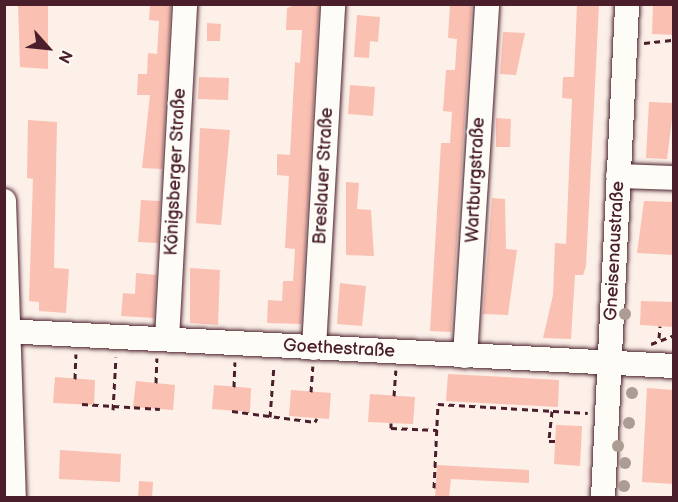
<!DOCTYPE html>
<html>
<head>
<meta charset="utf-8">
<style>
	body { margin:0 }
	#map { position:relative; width:678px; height:502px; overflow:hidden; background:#fcf0e9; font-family:"Balsamiq Sans",sans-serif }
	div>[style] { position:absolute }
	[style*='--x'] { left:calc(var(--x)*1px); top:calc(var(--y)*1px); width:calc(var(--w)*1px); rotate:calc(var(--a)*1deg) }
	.building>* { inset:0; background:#fac0b2 }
	.path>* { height:3px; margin-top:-1.5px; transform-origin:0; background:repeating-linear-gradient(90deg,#4a1f2b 0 6px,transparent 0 10.5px) }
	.roads { filter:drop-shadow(0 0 2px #4a1f2b) drop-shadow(0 0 2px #4a1f2b) }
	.minor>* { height:24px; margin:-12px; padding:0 12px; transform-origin:12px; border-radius:12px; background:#fdfcf7 }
	.trees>* { width:12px; height:12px; margin:-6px; border-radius:50%; background:#ac9c93 }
	span { translate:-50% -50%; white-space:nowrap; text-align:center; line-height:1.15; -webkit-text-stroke:4.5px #fdfcf7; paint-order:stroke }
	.street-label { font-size:18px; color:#4a1f2b }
	.frame { position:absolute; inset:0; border:6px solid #4a1f2b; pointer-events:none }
	.north { position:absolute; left:18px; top:18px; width:60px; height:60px; -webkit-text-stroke:4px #fdfcf7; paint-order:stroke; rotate:117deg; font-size:16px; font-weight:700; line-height:24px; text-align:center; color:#4a1f2b }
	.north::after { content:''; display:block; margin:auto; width:21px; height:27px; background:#4a1f2b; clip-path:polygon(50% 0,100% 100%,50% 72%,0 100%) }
</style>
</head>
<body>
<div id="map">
	<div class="building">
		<div style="clip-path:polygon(18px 4px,48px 4px,48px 69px,20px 67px)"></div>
		<div style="clip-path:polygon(150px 4px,171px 4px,162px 169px,142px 168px,150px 95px,137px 95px,138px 74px,147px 74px,148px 53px,157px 54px,158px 39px,159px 21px,149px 20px)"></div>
		<div style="clip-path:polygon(299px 4px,319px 4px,301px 324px,267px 323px,268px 300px,282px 301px,283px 281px,293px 281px,295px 249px,285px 248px,289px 176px,277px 175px,277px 154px,290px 155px,295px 62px,300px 63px,302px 30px,286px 30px,287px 8px)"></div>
		<div style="clip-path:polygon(450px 4px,472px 4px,451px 332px,430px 331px,441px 143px,450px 143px,451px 128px,452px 112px,443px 111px,446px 70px,455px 70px,457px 39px,448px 38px)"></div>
		<div style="clip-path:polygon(577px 4px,599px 4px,586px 266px,583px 275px,575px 275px,571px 339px,543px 338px,553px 295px,555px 243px,566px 244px,572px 99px,562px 98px,563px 77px,574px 77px)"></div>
		<div style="clip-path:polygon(653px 5px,674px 6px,674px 35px,652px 34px)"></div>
		<div style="clip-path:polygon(357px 15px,380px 17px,378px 42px,370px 41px,369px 58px,354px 57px)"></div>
		<div style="clip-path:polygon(207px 23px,221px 24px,220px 41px,207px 41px)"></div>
		<div style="clip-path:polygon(503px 32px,525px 33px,516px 75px,500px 74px)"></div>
		<div style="clip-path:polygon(199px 77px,229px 78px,228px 100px,198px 99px)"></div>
		<div style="clip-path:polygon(350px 85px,375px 87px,373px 116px,348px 114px)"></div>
		<div style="clip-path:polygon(649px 102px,674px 103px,667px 159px,646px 158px)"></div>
		<div style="clip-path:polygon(496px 118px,511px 119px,510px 147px,496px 147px)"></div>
		<div style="clip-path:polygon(28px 120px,57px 122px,54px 268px,69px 269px,66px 313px,39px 311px,39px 302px,29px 301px,33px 179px,27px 178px)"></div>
		<div style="clip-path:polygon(200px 128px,230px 130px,221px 225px,196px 223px)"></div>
		<div style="clip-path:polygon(346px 182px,359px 183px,357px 209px,371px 210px,374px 256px,346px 255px)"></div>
		<div style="clip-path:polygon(492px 198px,505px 199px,506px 249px,517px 250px,508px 315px,483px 314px)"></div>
		<div style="clip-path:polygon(141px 200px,160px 201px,158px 243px,138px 242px)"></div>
		<div style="clip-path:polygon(644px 201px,674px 202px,674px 255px,637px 253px)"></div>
		<div style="clip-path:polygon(190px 268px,220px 270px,218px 325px,190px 323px)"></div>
		<div style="clip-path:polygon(136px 273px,156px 275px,154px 318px,121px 316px,123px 293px,135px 294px)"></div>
		<div style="clip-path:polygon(340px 283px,366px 286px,362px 326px,337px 324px)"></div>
		<div style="clip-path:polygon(641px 301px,674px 302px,674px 327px,640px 325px)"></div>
		<div style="clip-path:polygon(448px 374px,559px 380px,558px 407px,446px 401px)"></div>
		<div style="clip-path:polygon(55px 377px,95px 380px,94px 405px,53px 403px)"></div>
		<div style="clip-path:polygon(136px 381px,175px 385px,173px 410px,133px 407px)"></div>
		<div style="clip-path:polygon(214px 385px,251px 388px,250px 412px,212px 409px)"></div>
		<div style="clip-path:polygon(647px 388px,674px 390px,674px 484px,642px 482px)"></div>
		<div style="clip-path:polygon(291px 390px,331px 393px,329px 419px,289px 416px)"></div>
		<div style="clip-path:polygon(370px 394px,415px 397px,413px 424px,368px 422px)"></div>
		<div style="clip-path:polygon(556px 425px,582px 426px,580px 466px,554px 464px)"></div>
		<div style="clip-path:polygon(60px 450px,121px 454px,120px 482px,59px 479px)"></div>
		<div style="clip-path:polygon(437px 465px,529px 470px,529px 483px,451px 479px,449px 498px,435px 498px)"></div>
		<div style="clip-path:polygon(139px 481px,153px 482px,152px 498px,138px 498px)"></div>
	</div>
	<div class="path">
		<div style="--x:644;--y:43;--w:30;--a:-6"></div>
		<div style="--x:659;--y:338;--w:12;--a:-85"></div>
		<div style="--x:651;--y:344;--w:25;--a:-21"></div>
		<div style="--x:75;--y:379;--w:25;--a:-88"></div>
		<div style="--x:156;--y:383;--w:25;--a:-88"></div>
		<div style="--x:234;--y:387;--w:25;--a:-88"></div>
		<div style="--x:311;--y:392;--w:26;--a:-86"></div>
		<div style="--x:394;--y:396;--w:26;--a:-86"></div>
		<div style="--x:82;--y:404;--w:78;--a:3.7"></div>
		<div style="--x:113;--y:410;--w:53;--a:-86.8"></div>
		<div style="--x:232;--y:411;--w:84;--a:7.5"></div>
		<div style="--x:315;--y:422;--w:4;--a:-63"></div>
		<div style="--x:552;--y:411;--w:30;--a:96"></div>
		<div style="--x:549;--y:441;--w:6;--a:0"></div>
		<div style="--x:270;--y:417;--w:52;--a:-85.6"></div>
		<div style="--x:391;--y:423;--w:5;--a:90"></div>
		<div style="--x:391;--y:428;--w:46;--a:2.5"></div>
		<div style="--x:434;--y:488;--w:84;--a:-87.3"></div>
		<div style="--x:438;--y:404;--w:150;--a:3.4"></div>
	</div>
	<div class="roads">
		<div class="minor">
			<div style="--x:618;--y:176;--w:56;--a:2"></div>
			<div style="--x:4;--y:201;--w:297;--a:88.1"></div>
			<div style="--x:4;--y:331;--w:671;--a:2.99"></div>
			<div style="--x:167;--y:339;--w:335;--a:-86.9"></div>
			<div style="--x:314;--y:348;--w:345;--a:-86.8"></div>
			<div style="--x:465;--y:356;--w:353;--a:-86.4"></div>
			<div style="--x:603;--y:498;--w:495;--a:-87.2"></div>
		</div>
	</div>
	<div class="trees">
		<div style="left:625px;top:314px"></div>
		<div style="left:632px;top:393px"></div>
		<div style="left:629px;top:423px"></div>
		<div style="left:618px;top:446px"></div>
		<div style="left:625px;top:463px"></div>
		<div style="left:624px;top:486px"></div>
	</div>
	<div class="street-label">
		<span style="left:176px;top:172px;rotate:-87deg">Königsberger Straße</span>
		<span style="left:324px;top:176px;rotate:-87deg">Breslauer Straße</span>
		<span style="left:476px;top:180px;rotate:-87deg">Wartburgstraße</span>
		<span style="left:615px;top:251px;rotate:-87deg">Gneisenaustraße</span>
		<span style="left:339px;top:349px;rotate:3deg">Goethestraße</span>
	</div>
	<div class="frame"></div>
	<div class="north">N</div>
</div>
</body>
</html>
